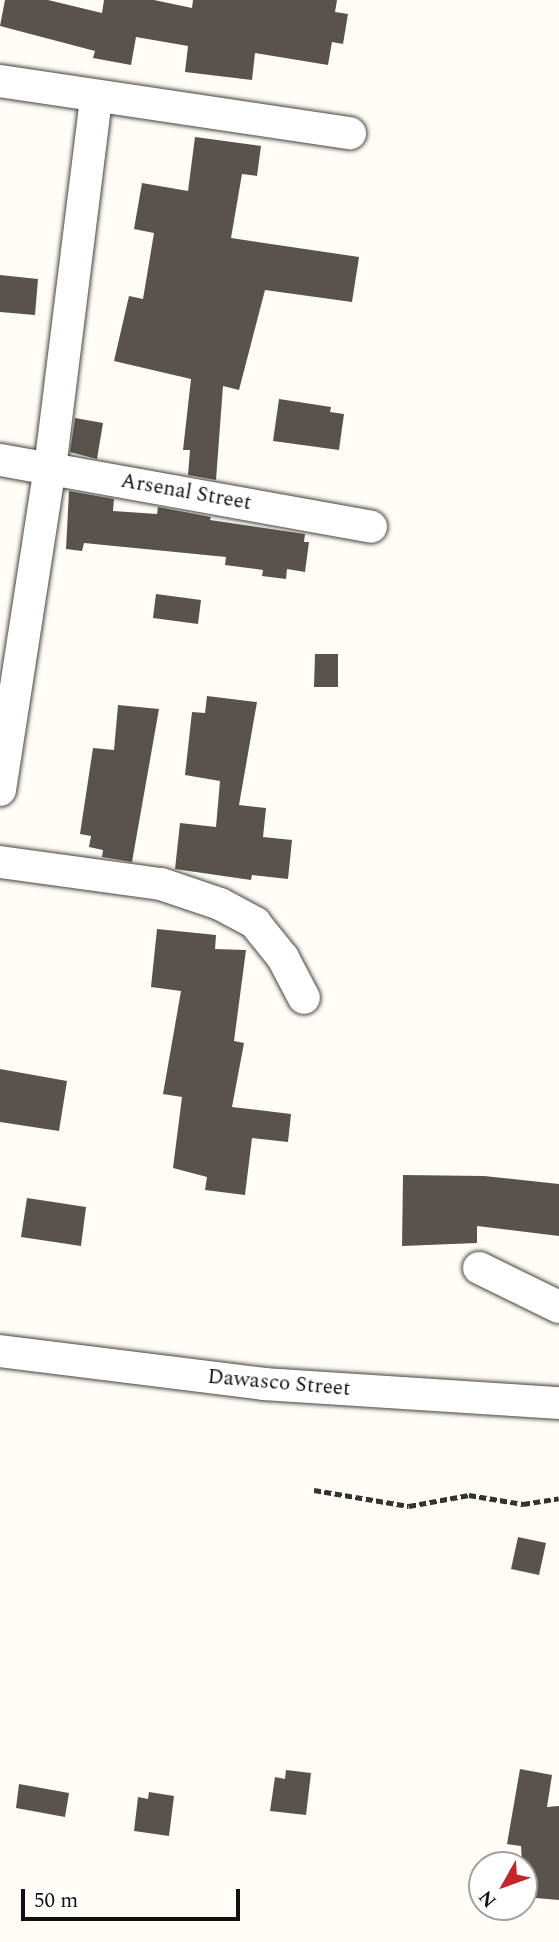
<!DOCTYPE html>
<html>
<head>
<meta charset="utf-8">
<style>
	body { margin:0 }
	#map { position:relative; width:559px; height:1942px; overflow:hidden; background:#fffdf5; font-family:Spectral,serif }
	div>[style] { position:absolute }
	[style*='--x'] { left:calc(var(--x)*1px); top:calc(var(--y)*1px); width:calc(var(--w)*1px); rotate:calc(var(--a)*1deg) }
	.building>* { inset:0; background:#5a524d }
	.path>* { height:4.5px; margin-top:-2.25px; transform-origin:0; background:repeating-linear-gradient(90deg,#333 0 7px,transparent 0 10.5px) }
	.roads { filter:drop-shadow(0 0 2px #444) drop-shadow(0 0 2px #444) }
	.street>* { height:32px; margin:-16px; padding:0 16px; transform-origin:16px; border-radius:16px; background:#fff }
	span { translate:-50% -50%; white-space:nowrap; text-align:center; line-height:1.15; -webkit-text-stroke:7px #fff; paint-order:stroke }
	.street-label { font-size:21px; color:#111 }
	.north { position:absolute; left:468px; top:1851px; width:70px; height:70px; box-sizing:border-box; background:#fff; border:2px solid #a0a0a0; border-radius:50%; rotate:230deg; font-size:19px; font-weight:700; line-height:28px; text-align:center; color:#111 }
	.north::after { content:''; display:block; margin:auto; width:24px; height:32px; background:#c2272c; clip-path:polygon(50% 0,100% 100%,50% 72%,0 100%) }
	.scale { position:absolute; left:21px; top:1889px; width:219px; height:32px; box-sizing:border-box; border:4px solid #111; border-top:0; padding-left:9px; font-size:21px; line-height:24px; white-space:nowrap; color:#111; -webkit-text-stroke:5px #fff; paint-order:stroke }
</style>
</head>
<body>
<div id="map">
	<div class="building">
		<div style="clip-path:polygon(5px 0,48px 0,102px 13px,104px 0,154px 0,192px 8px,193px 0,337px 0,335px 12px,348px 14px,343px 44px,332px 42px,328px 65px,255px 53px,252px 80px,185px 72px,188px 46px,136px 37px,131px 65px,93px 58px,95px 51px,0 26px)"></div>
		<div style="clip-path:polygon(195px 137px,261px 146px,257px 176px,242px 174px,231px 238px,359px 257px,352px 302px,265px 290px,239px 390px,223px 386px,216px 480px,188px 475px,190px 450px,183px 450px,191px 379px,114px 361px,129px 296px,143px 299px,154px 233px,134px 229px,142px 183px,188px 191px)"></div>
		<div style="clip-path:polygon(0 275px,38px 279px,35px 315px,0 312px)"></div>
		<div style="clip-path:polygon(279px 399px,331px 407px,330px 412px,344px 414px,339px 450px,273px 441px)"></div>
		<div style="clip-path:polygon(75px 418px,103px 423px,97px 459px,70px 452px)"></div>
		<div style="clip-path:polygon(69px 491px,114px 499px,113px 511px,157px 514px,158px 507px,211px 517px,210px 520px,305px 534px,304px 542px,309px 542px,305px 572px,287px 569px,286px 579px,262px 576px,263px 570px,225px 565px,226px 557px,84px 543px,82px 551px,66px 549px)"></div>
		<div style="clip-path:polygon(156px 594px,201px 600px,198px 624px,153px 618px)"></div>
		<div style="clip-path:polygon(315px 654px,338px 654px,338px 687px,314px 687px)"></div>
		<div style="clip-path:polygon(207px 696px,257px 702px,239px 805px,266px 808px,263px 837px,292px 840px,288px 879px,252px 875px,251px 880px,175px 869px,180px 823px,216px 827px,220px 781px,185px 775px,192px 712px,205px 713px)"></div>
		<div style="clip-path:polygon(118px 705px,159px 709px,132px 862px,102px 857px,103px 850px,89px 847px,91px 836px,80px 834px,93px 748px,114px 750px)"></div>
		<div style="clip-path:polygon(157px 929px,216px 935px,215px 949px,246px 950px,234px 1041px,244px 1043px,232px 1107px,291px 1114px,288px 1142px,252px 1138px,245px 1195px,205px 1190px,207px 1177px,173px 1168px,182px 1097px,163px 1094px,181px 991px,151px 987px)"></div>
		<div style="clip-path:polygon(0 1069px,67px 1081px,59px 1131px,0 1122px)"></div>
		<div style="clip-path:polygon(403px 1175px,484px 1176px,559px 1184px,559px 1236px,477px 1226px,477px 1243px,402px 1246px)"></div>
		<div style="clip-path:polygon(27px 1198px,86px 1207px,81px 1246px,21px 1237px)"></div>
		<div style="clip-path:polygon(518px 1537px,546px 1543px,539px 1575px,511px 1569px)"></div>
		<div style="clip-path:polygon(520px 1769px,552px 1775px,547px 1807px,559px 1806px,559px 1900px,524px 1897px,521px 1846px,507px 1844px)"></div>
		<div style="clip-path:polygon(286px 1770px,311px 1773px,306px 1815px,270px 1811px,275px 1777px,285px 1779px)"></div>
		<div style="clip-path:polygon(19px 1784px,69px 1793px,65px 1817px,16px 1808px)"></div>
		<div style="clip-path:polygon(149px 1792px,174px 1796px,169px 1836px,134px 1831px,138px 1797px,148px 1799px)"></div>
	</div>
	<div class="path">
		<div style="--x:314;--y:1490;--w:96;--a:9.6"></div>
		<div style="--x:409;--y:1506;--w:61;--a:-10.4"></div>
		<div style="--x:469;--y:1495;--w:55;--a:9.5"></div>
		<div style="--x:523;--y:1504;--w:36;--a:-9"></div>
	</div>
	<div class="roads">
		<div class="street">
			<div style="--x:0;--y:81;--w:354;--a:8.5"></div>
			<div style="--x:0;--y:460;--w:377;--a:10.2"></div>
			<div style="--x:0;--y:790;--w:326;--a:-81.2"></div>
			<div style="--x:50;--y:468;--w:374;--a:-82.9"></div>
			<div style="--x:0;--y:862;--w:162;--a:7.8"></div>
			<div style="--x:161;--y:884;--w:62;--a:18.7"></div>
			<div style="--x:220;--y:904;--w:40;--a:28"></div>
			<div style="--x:255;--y:923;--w:45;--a:51.3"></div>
			<div style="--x:283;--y:958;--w:45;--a:62.3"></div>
			<div style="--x:479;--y:1268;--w:89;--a:26"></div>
			<div style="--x:0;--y:1351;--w:266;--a:7.1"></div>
			<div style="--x:264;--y:1384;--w:296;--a:3.7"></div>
		</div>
	</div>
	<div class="street-label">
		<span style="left:186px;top:492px;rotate:10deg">Arsenal Street</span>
		<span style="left:279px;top:1383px;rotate:5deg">Dawasco Street</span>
	</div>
	<div class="north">N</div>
	<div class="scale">50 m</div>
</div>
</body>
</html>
